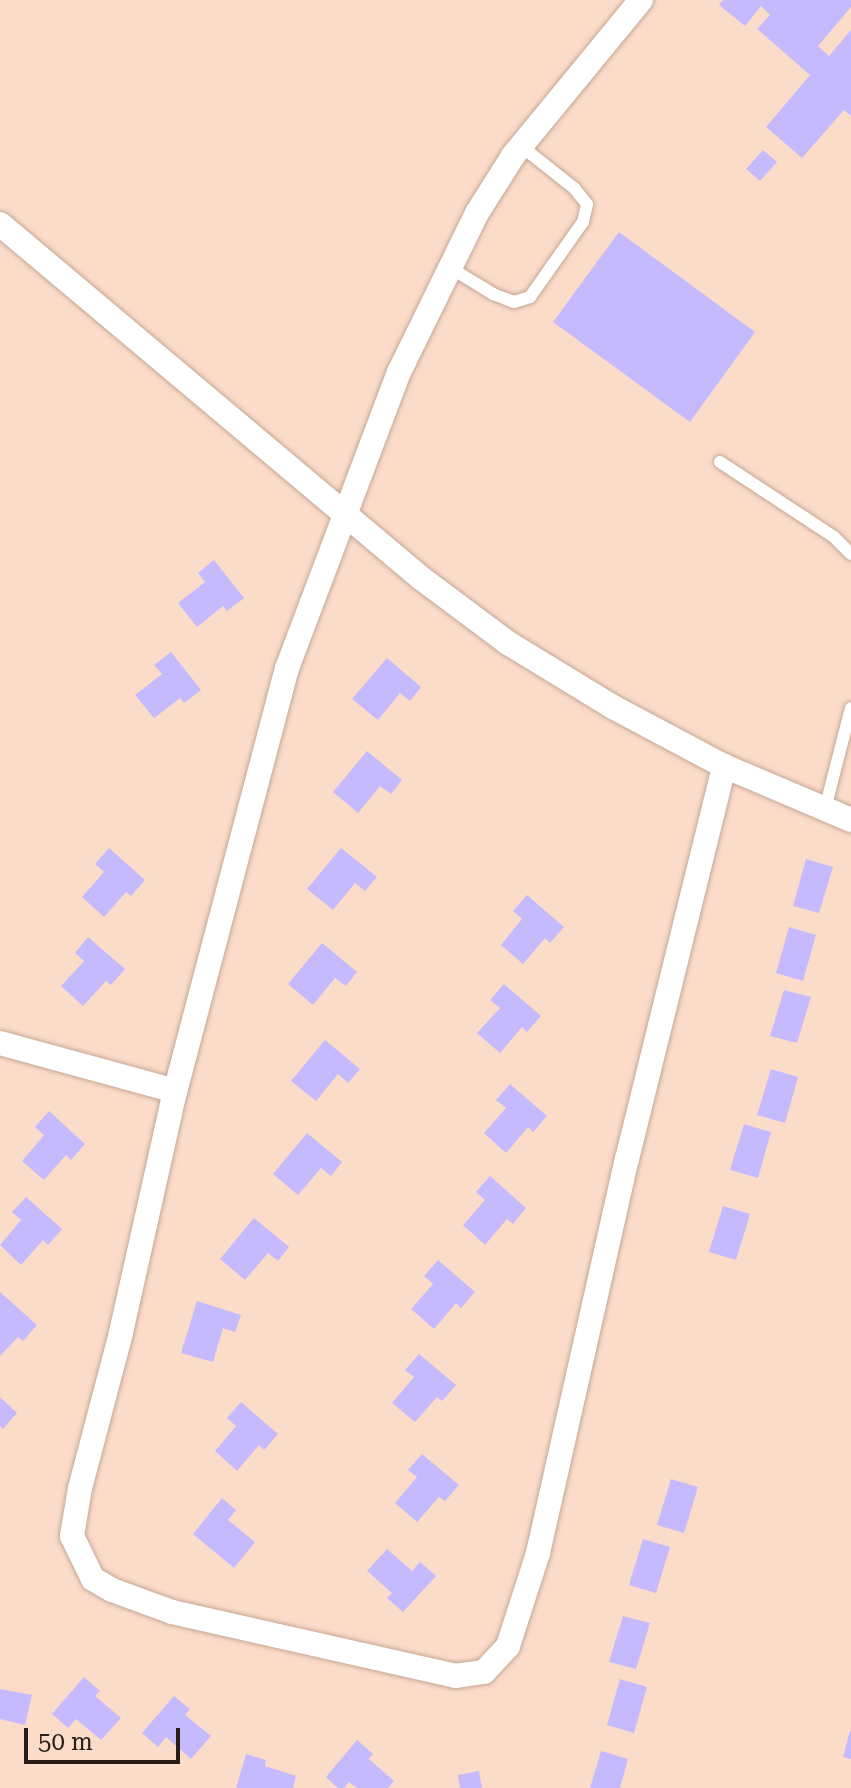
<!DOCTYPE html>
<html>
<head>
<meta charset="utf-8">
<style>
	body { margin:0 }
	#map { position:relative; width:851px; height:1788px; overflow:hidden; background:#fbdcc9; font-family:"Roboto Serif",serif }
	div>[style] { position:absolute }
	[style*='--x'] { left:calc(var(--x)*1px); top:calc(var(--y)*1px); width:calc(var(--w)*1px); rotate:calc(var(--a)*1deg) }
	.building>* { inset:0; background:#c6baff }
	.roads { filter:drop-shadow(0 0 2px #c5a795) drop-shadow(0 0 2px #c5a795) }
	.lane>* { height:12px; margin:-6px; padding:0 6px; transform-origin:6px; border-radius:6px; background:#fff }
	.street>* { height:24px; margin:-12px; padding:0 12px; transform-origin:12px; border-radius:12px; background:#fff }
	span { translate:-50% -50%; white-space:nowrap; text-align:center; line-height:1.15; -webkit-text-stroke:6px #fbdcc9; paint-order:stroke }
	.scale { position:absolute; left:24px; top:1728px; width:156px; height:36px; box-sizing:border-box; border:4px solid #281d16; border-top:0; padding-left:10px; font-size:24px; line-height:28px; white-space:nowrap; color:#281d16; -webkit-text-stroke:6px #fbdcc9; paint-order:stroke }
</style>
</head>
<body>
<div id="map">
	<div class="building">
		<div style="clip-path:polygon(723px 0,851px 0,851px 7px,818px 46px,829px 56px,851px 30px,851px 116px,844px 110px,802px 158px,766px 127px,810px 75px,757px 29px,770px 15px,761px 6px,745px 26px,719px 5px)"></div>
		<div style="clip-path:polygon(763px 150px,777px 162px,760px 181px,746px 169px)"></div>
		<div style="clip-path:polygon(619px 232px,755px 332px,690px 422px,553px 322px)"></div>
		<div style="clip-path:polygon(214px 560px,244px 598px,227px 611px,223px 606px,197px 627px,178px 603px,205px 582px,198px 573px)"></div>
		<div style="clip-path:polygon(171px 652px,201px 690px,184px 703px,180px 698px,154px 718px,135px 695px,162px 674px,154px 665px)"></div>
		<div style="clip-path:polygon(387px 658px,421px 687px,410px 701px,400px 693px,378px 720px,352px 699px)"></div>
		<div style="clip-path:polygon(367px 751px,402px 780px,391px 794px,380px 786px,358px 813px,333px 792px)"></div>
		<div style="clip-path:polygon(109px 848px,145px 880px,131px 896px,126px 892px,104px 917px,82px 897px,104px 872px,95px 864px)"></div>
		<div style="clip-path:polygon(341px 848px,377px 877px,365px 891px,355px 883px,333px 910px,307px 889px)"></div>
		<div style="clip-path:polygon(806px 859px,833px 867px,819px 913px,793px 906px)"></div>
		<div style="clip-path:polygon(527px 895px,564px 927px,550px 943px,545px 938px,523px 964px,501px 945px,522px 919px,513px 911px)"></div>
		<div style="clip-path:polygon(789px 927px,816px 935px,803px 981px,776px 973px)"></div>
		<div style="clip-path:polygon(88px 937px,125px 969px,111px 985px,106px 981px,83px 1006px,61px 986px,84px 961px,75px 953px)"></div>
		<div style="clip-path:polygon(322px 943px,357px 972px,346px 986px,335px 978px,313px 1005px,288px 984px)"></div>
		<div style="clip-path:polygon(504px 984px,541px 1016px,527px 1032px,522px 1027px,500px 1053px,477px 1033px,500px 1008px,490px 1000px)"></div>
		<div style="clip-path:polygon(784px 990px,811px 997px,797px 1043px,770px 1036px)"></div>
		<div style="clip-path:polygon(325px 1040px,360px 1069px,348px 1083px,338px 1074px,316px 1101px,291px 1081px)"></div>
		<div style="clip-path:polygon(771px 1069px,798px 1077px,785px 1123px,757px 1115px)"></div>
		<div style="clip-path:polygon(510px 1084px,547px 1116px,533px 1132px,528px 1127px,506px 1153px,484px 1133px,506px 1108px,496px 1100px)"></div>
		<div style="clip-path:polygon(49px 1111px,85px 1144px,71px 1160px,66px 1155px,44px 1180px,22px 1161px,44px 1135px,35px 1127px)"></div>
		<div style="clip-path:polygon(744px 1124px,771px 1132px,758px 1178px,730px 1170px)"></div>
		<div style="clip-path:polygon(307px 1133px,342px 1162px,331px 1176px,321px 1168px,298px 1195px,273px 1174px)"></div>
		<div style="clip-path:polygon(490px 1176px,526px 1208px,513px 1224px,507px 1219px,485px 1245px,463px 1225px,485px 1200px,476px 1192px)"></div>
		<div style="clip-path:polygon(26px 1197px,62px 1229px,48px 1245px,43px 1240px,21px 1265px,0 1245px,21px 1220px,12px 1212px)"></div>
		<div style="clip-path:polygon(723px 1206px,750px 1214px,736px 1260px,709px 1252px)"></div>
		<div style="clip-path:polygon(254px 1218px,289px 1247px,278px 1261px,268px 1253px,245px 1280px,220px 1259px)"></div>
		<div style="clip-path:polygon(438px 1260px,475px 1292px,461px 1308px,456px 1303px,434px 1329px,411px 1309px,433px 1284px,424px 1276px)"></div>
		<div style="clip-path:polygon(0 1292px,37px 1325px,23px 1341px,18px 1337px,0 1356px)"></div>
		<div style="clip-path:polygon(197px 1301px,241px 1315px,235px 1332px,223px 1328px,213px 1362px,181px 1353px)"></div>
		<div style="clip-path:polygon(419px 1354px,456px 1385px,442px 1401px,437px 1397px,415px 1422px,392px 1403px,414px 1377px,405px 1370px)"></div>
		<div style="clip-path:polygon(0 1397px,17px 1413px,3px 1429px,0 1426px)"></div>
		<div style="clip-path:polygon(241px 1402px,278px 1434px,264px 1450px,259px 1445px,237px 1471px,215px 1451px,236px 1426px,227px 1418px)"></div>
		<div style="clip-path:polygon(422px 1454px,459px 1485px,445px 1501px,439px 1497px,417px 1522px,395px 1503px,417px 1477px,408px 1470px)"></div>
		<div style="clip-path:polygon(671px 1479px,698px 1487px,684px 1533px,657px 1525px)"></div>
		<div style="clip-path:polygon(222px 1498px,236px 1510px,228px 1520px,255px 1542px,234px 1568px,193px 1534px)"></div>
		<div style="clip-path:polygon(643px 1539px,670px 1547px,656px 1593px,629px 1585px)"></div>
		<div style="clip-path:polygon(387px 1549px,412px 1571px,420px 1562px,436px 1576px,403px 1612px,387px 1598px,392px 1593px,367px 1571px)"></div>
		<div style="clip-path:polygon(623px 1616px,650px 1623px,636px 1669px,609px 1662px)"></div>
		<div style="clip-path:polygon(84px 1677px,100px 1691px,95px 1696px,121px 1718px,101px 1740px,76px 1719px,68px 1728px,52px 1714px)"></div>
		<div style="clip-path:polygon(620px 1679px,647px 1687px,634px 1733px,607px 1725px)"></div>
		<div style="clip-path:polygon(0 1689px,32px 1695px,25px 1725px,0 1719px)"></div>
		<div style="clip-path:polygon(174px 1696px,190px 1709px,185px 1715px,211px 1736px,191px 1759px,166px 1737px,158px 1747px,142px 1733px)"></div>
		<div style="clip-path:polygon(850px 1731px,851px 1732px,851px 1759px,843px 1757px)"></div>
		<div style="clip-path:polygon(357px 1740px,373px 1754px,369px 1759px,394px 1781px,388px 1788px,357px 1788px,349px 1782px,344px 1788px,338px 1788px,326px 1777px)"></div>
		<div style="clip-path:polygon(601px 1751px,628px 1759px,620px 1788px,590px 1788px)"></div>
		<div style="clip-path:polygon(246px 1754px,266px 1760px,265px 1766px,296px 1776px,293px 1788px,236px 1788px)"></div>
		<div style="clip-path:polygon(479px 1771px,482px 1788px,460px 1788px,458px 1775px)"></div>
	</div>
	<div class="roads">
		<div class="lane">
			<div style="--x:449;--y:267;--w:52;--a:31.5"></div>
			<div style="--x:493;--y:294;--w:22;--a:21"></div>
			<div style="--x:514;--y:302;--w:17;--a:-17"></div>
			<div style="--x:530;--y:297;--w:92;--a:-54.8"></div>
			<div style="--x:583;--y:222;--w:18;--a:-77"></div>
			<div style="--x:587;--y:204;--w:21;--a:-129"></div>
			<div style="--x:574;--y:188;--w:68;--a:-141.6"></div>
			<div style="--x:720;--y:462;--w:136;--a:33.3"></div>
			<div style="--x:834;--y:537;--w:24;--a:45"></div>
			<div style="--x:825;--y:809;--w:104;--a:-75.6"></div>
		</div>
		<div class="street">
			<div style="--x:641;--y:0;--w:202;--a:129.4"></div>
			<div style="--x:513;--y:156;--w:67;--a:122.3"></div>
			<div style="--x:477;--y:213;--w:177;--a:116.1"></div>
			<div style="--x:399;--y:372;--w:316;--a:110.7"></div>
			<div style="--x:287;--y:668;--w:438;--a:104.8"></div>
			<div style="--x:175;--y:1091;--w:248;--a:102.6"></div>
			<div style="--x:121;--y:1333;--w:160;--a:104.8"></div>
			<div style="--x:80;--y:1488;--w:49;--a:99.5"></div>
			<div style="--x:72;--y:1536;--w:48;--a:64"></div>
			<div style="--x:93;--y:1579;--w:22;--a:30"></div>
			<div style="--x:112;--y:1590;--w:64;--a:20.1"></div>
			<div style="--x:172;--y:1612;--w:290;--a:12.7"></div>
			<div style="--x:455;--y:1676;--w:29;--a:-8"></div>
			<div style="--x:484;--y:1672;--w:35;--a:-47"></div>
			<div style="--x:508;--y:1646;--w:98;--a:-72.1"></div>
			<div style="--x:538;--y:1553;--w:404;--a:-77.3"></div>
			<div style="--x:627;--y:1159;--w:405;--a:-76.1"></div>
			<div style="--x:0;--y:224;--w:550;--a:40.06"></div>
			<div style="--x:421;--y:578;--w:109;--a:36.8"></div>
			<div style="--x:508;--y:643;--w:123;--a:31.4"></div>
			<div style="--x:613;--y:707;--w:126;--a:28"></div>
			<div style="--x:724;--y:766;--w:138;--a:23"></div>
			<div style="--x:0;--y:1043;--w:181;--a:15.3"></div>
		</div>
	</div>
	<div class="scale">50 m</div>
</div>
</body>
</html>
